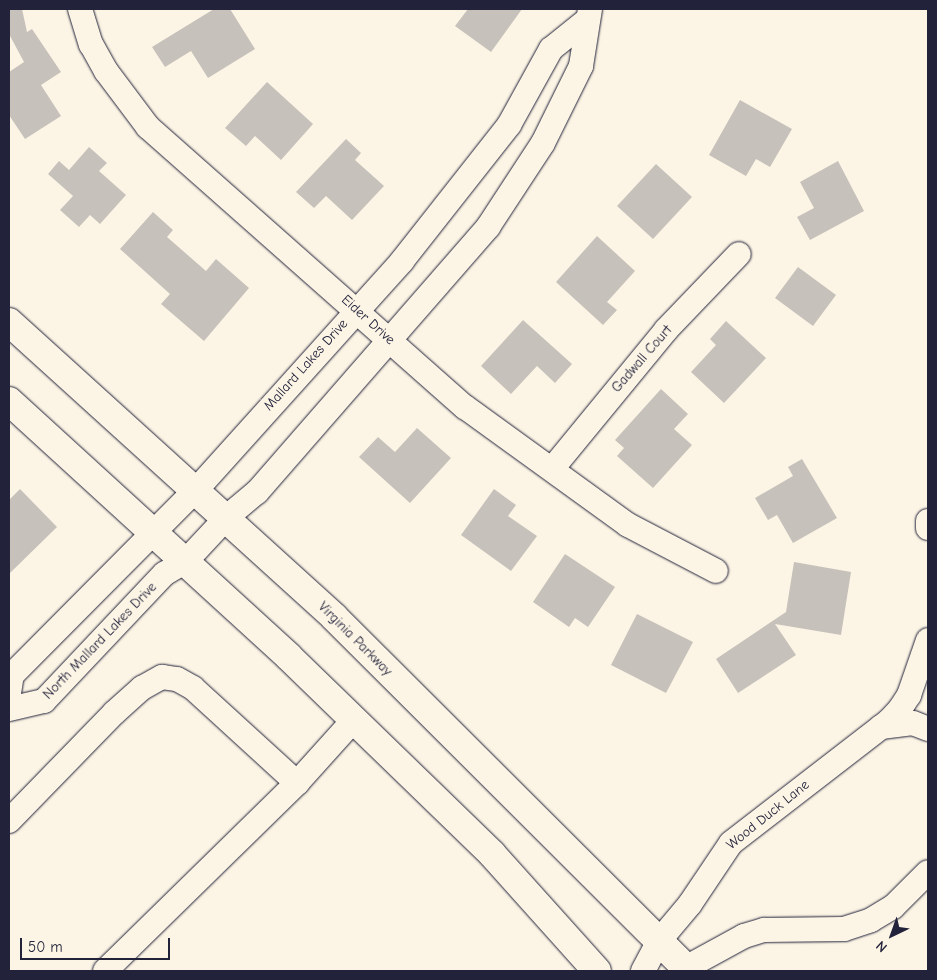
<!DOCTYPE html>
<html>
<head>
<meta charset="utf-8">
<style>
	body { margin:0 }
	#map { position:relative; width:937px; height:980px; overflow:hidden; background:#fcf5e5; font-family:"Comic Neue",sans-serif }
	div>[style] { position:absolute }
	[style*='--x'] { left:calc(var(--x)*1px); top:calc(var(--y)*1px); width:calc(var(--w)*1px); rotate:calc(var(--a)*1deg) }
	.building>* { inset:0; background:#c6c1bb }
	.roads { filter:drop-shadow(0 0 1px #22223b) drop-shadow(0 0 1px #22223b) }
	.minor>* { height:24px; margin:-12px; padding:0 12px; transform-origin:12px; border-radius:12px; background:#fcf5e5 }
	.major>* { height:28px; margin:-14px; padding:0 14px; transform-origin:14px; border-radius:14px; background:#fcf5e5 }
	span { translate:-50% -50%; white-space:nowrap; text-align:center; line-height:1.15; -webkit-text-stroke:4px #fcf5e5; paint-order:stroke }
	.street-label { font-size:14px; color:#22223b }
	.frame { position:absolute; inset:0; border:10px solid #22223b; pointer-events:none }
	.north { position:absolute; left:867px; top:910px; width:50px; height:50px; -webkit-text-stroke:4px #fcf5e5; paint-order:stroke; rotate:222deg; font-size:14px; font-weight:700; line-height:20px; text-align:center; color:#22223b }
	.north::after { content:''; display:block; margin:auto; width:18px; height:22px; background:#22223b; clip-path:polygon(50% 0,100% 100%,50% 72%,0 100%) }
	.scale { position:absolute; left:20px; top:938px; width:150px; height:22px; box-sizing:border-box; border:2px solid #22223b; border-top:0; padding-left:6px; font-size:15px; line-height:18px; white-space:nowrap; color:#22223b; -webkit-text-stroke:4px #fcf5e5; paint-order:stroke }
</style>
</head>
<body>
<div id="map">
	<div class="building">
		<div style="clip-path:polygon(9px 9px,22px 9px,27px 32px,32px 29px,61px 72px,41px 85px,61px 116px,25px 139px,9px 115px,9px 72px,24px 62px,9px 34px)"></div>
		<div style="clip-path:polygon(214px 9px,230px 9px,255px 49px,208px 78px,191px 51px,165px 67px,152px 47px)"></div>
		<div style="clip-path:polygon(468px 9px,522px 9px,491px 52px,455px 26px)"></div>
		<div style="clip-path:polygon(267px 82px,313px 124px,281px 160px,255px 136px,246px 146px,225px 128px)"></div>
		<div style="clip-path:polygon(740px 100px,792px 129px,770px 167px,756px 159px,746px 176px,709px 155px)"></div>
		<div style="clip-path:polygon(346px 139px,361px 153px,355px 160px,384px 186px,352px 220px,326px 196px,314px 208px,296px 192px)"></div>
		<div style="clip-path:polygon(89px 147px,107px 163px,99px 171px,126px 195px,100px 224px,90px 215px,79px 227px,60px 210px,73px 196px,48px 174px,59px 161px,69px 170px)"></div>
		<div style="clip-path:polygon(838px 161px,864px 211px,810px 240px,797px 217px,814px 208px,800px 182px)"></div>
		<div style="clip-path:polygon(656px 164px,692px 197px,653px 239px,617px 206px)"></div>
		<div style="clip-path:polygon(153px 212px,173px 230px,167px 237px,206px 271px,216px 259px,249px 288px,204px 341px,161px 304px,170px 294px,120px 249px)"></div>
		<div style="clip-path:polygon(597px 236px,635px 271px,607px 302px,617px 310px,603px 325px,556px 282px)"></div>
		<div style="clip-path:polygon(798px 267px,836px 295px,813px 326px,775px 298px)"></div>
		<div style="clip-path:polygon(523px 320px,572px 364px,555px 383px,537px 366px,511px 394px,481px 366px)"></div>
		<div style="clip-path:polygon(726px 321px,766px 358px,724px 403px,691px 372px,716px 345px,710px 339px)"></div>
		<div style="clip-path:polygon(661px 389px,688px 414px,674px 429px,692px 445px,653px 488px,617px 456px,624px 448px,615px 440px)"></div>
		<div style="clip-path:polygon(417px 428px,451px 458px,410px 503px,359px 457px,378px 437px,395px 452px)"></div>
		<div style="clip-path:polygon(802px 459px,837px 518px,793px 543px,777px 515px,768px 520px,755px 498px,793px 476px,788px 467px)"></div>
		<div style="clip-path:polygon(20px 489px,57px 527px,9px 574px,9px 500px)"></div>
		<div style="clip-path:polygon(494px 489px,516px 505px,508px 516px,537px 536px,511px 571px,461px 535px)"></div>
		<div style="clip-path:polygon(565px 554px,615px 587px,588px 627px,575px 618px,569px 627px,533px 602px)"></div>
		<div style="clip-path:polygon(794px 562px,851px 572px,841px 635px,775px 624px,796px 655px,738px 693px,716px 659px,786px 612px)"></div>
		<div style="clip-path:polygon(637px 614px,693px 642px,666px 693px,611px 665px)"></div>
	</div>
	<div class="roads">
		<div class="minor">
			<div style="--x:80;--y:9;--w:37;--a:73"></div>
			<div style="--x:91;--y:44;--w:31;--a:61"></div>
			<div style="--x:106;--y:71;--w:70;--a:53.1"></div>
			<div style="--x:148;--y:127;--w:423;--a:41.5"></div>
			<div style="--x:465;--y:407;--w:201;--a:35.9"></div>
			<div style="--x:628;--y:525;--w:99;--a:27.6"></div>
			<div style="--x:552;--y:469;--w:180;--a:-50.6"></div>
			<div style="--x:666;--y:330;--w:105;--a:-46.2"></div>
			<div style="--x:928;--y:521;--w:7;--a:90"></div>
			<div style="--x:9;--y:693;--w:18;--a:-81"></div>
			<div style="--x:12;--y:675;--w:261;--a:-45.2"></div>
			<div style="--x:196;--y:490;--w:308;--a:-48"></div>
			<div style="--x:402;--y:261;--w:173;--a:-51.8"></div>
			<div style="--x:509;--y:125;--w:87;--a:-61.1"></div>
			<div style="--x:551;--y:49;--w:45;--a:-38.7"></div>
			<div style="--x:9;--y:709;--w:36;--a:-13"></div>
			<div style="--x:44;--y:701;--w:175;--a:-46.6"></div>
			<div style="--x:164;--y:574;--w:26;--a:-31"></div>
			<div style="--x:186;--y:561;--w:60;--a:-47"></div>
			<div style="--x:227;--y:517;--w:39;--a:-40"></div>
			<div style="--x:257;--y:492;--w:352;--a:-48.9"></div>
			<div style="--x:488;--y:227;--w:100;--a:-56.8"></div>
			<div style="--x:543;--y:143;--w:86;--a:-63.7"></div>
			<div style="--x:581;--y:66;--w:58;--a:-81"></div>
			<div style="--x:881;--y:727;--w:32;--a:-7"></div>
			<div style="--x:913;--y:723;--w:16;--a:22"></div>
			<div style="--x:9;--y:821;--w:151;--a:-45.8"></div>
			<div style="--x:114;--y:713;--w:38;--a:-42"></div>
			<div style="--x:142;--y:688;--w:23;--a:-29"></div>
			<div style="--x:162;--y:677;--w:15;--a:8"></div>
			<div style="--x:177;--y:679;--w:18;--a:29"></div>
			<div style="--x:193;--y:688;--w:141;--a:42.4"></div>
			<div style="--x:297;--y:783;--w:82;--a:-48"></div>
			<div style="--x:105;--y:971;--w:269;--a:-44.4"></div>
			<div style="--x:643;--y:971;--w:34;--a:-62"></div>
			<div style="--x:659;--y:941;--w:48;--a:-50"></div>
			<div style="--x:690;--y:904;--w:73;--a:-56.1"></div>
			<div style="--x:731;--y:843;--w:200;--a:-37.7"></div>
			<div style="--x:889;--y:721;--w:16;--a:-47"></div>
			<div style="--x:900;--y:709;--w:17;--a:-57"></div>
			<div style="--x:909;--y:695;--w:58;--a:-70.9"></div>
			<div style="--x:680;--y:971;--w:73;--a:-28.7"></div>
			<div style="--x:744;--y:936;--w:21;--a:-17"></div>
			<div style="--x:764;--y:930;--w:80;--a:-0.7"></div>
			<div style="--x:844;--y:929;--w:28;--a:-18"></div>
			<div style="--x:871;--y:920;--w:26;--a:-31"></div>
			<div style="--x:893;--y:907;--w:49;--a:-45"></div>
		</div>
		<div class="major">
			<div style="--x:9;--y:322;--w:439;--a:42.2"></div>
			<div style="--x:334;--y:617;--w:501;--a:44.92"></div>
			<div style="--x:9;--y:401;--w:379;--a:42.4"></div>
			<div style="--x:289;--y:657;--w:283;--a:44.1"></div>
			<div style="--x:492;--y:854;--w:157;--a:48.1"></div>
		</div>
	</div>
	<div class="street-label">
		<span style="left:368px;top:320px;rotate:42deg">Eider Drive</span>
		<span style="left:642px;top:359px;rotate:-49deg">Gadwall Court</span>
		<span style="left:306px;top:365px;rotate:-48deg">Mallard Lakes Drive</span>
		<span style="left:355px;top:639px;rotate:45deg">Virginia Parkway</span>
		<span style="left:100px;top:641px;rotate:-46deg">North Mallard Lakes Drive</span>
		<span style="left:768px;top:815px;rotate:-39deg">Wood Duck Lane</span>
	</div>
	<div class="frame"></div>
	<div class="north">N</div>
	<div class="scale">50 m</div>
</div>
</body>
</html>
